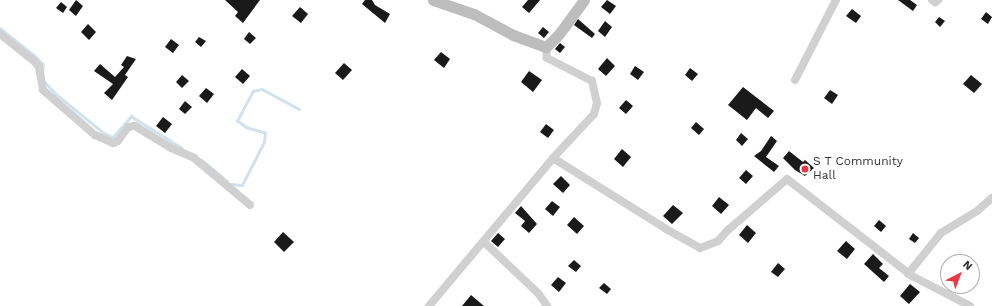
<!DOCTYPE html>
<html>
<head>
<meta charset="utf-8">
<style>
	body { margin:0 }
	#map { position:relative; width:992px; height:306px; overflow:hidden; background:#fff; font-family:"Work Sans",sans-serif }
	div>[style] { position:absolute }
	[style*='--x'] { left:calc(var(--x)*1px); top:calc(var(--y)*1px); width:calc(var(--w)*1px); rotate:calc(var(--a)*1deg) }
	.stream>* { height:2.5px; margin:-1.25px; padding:0 1.25px; transform-origin:1.25px; border-radius:1.25px; background:#cfe2ee }
	.building>* { inset:0; background:#1a1a1a }
	.minor>* { height:8px; margin:-4px; padding:0 4px; transform-origin:4px; border-radius:4px; background:#d0d0d0 }
	.secondary>* { height:11px; margin:-5.5px; padding:0 5.5px; transform-origin:5.5px; border-radius:5.5px; background:#bdbdbd }
	.dots>* { width:11px; height:11px; translate:-50% -50%; box-sizing:border-box; border:2px solid #fff; border-radius:50% }
	span { translate:-50% -50%; white-space:nowrap; text-align:center; line-height:1.15; -webkit-text-stroke:4px #fff; paint-order:stroke }
	.poi-label { font-size:12px; color:#333 }
	.left { translate:0 -50%; text-align:left }
	.north { position:absolute; left:940px; top:254px; width:40px; height:40px; box-sizing:border-box; background:#fff; border:1px solid #adadad; border-radius:50%; rotate:42deg; font-size:11px; font-weight:700; line-height:16px; text-align:center; color:#333 }
	.north::after { content:''; display:block; margin:auto; width:14px; height:18px; background:#e63946; clip-path:polygon(50% 0,100% 100%,50% 72%,0 100%) }
</style>
</head>
<body>
<div id="map">
	<div class="stream">
		<div style="--x:0;--y:28;--w:43;--a:38.5"></div>
		<div style="--x:34;--y:55;--w:13;--a:45"></div>
		<div style="--x:43;--y:64;--w:6;--a:90"></div>
		<div style="--x:44;--y:81;--w:18;--a:47"></div>
		<div style="--x:56;--y:94;--w:62;--a:39.1"></div>
		<div style="--x:104;--y:133;--w:10;--a:24"></div>
		<div style="--x:113;--y:137;--w:28;--a:-49"></div>
		<div style="--x:131;--y:116;--w:60;--a:32.1"></div>
		<div style="--x:202;--y:160;--w:33;--a:40"></div>
		<div style="--x:231;--y:184;--w:11;--a:5"></div>
		<div style="--x:242;--y:185;--w:48;--a:-62.9"></div>
		<div style="--x:264;--y:142;--w:9;--a:-84"></div>
		<div style="--x:265;--y:133;--w:19;--a:-164"></div>
		<div style="--x:247;--y:128;--w:12;--a:-145"></div>
		<div style="--x:237;--y:121;--w:34;--a:-62"></div>
		<div style="--x:253;--y:91;--w:9;--a:-13"></div>
		<div style="--x:262;--y:89;--w:42;--a:28.4"></div>
	</div>
	<div class="building">
		<div style="clip-path:polygon(76px 0,83px 6px,76px 16px,69px 10px)"></div>
		<div style="clip-path:polygon(225px 0,260px 0,243px 23px,235px 16px,238px 12px)"></div>
		<div style="clip-path:polygon(365px 0,372px 0,375px 5px,390px 14px,385px 23px,362px 4px)"></div>
		<div style="clip-path:polygon(528px 0,540px 0,529px 13px,522px 7px)"></div>
		<div style="clip-path:polygon(607px 0,616px 6px,610px 14px,601px 7px)"></div>
		<div style="clip-path:polygon(898px 0,910px 0,917px 5px,913px 11px)"></div>
		<div style="clip-path:polygon(61px 2px,67px 7px,63px 13px,56px 8px)"></div>
		<div style="clip-path:polygon(300px 7px,308px 14px,301px 23px,292px 16px)"></div>
		<div style="clip-path:polygon(852px 9px,861px 16px,856px 23px,846px 16px)"></div>
		<div style="clip-path:polygon(986px 12px,992px 17px,988px 24px,981px 19px)"></div>
		<div style="clip-path:polygon(939px 17px,945px 21px,940px 27px,935px 22px)"></div>
		<div style="clip-path:polygon(578px 19px,595px 34px,592px 38px,574px 25px)"></div>
		<div style="clip-path:polygon(605px 21px,612px 27px,605px 37px,598px 31px)"></div>
		<div style="clip-path:polygon(88px 24px,96px 32px,89px 40px,81px 32px)"></div>
		<div style="clip-path:polygon(543px 27px,549px 32px,544px 38px,538px 33px)"></div>
		<div style="clip-path:polygon(249px 32px,256px 38px,250px 44px,244px 39px)"></div>
		<div style="clip-path:polygon(199px 37px,206px 41px,201px 47px,195px 42px)"></div>
		<div style="clip-path:polygon(171px 39px,179px 45px,173px 53px,165px 47px)"></div>
		<div style="clip-path:polygon(560px 43px,565px 47px,560px 53px,555px 49px)"></div>
		<div style="clip-path:polygon(441px 52px,450px 59px,444px 68px,434px 60px)"></div>
		<div style="clip-path:polygon(127px 56px,136px 59px,125px 75px,128px 77px,112px 100px,104px 93px,113px 84px,94px 71px,100px 64px,115px 77px,124px 67px,121px 65px)"></div>
		<div style="clip-path:polygon(607px 58px,615px 66px,606px 76px,598px 69px)"></div>
		<div style="clip-path:polygon(344px 63px,352px 70px,343px 80px,335px 73px)"></div>
		<div style="clip-path:polygon(635px 66px,644px 72px,638px 80px,630px 74px)"></div>
		<div style="clip-path:polygon(690px 68px,698px 74px,692px 81px,685px 75px)"></div>
		<div style="clip-path:polygon(242px 69px,250px 76px,243px 84px,235px 77px)"></div>
		<div style="clip-path:polygon(529px 71px,542px 80px,533px 92px,521px 82px)"></div>
		<div style="clip-path:polygon(182px 75px,189px 81px,182px 88px,176px 82px)"></div>
		<div style="clip-path:polygon(971px 75px,982px 84px,974px 93px,963px 84px)"></div>
		<div style="clip-path:polygon(743px 87px,774px 111px,768px 118px,756px 108px,747px 120px,728px 105px)"></div>
		<div style="clip-path:polygon(206px 88px,214px 94px,207px 103px,199px 96px)"></div>
		<div style="clip-path:polygon(830px 90px,838px 95px,832px 104px,824px 98px)"></div>
		<div style="clip-path:polygon(626px 100px,633px 106px,626px 114px,619px 108px)"></div>
		<div style="clip-path:polygon(185px 101px,192px 107px,185px 114px,179px 109px)"></div>
		<div style="clip-path:polygon(163px 117px,172px 124px,165px 133px,156px 126px)"></div>
		<div style="clip-path:polygon(696px 122px,704px 129px,699px 135px,691px 128px)"></div>
		<div style="clip-path:polygon(546px 124px,554px 130px,548px 138px,540px 132px)"></div>
		<div style="clip-path:polygon(741px 133px,748px 139px,742px 146px,736px 140px)"></div>
		<div style="clip-path:polygon(771px 136px,777px 141px,766px 157px,779px 166px,774px 172px,754px 156px,761px 151px)"></div>
		<div style="clip-path:polygon(622px 149px,631px 157px,623px 167px,614px 159px)"></div>
		<div style="clip-path:polygon(789px 151px,803px 162px,805px 160px,814px 168px,805px 176px,795px 170px,783px 158px)"></div>
		<div style="clip-path:polygon(746px 170px,753px 176px,746px 184px,739px 178px)"></div>
		<div style="clip-path:polygon(561px 176px,570px 185px,563px 193px,553px 184px)"></div>
		<div style="clip-path:polygon(719px 197px,729px 205px,721px 214px,712px 206px)"></div>
		<div style="clip-path:polygon(552px 201px,560px 207px,553px 216px,545px 209px)"></div>
		<div style="clip-path:polygon(673px 205px,683px 213px,672px 224px,663px 216px)"></div>
		<div style="clip-path:polygon(521px 206px,537px 224px,529px 233px,521px 226px,525px 221px,515px 213px)"></div>
		<div style="clip-path:polygon(574px 217px,584px 226px,577px 234px,567px 225px)"></div>
		<div style="clip-path:polygon(879px 220px,886px 226px,881px 232px,874px 226px)"></div>
		<div style="clip-path:polygon(747px 225px,756px 233px,748px 243px,739px 235px)"></div>
		<div style="clip-path:polygon(283px 232px,294px 242px,284px 252px,274px 242px)"></div>
		<div style="clip-path:polygon(498px 233px,505px 239px,498px 247px,491px 241px)"></div>
		<div style="clip-path:polygon(913px 233px,919px 238px,915px 243px,909px 239px)"></div>
		<div style="clip-path:polygon(846px 241px,855px 249px,847px 259px,837px 251px)"></div>
		<div style="clip-path:polygon(873px 254px,883px 264px,879px 268px,889px 276px,884px 282px,864px 264px)"></div>
		<div style="clip-path:polygon(574px 260px,581px 266px,576px 272px,568px 266px)"></div>
		<div style="clip-path:polygon(778px 263px,785px 269px,778px 277px,771px 272px)"></div>
		<div style="clip-path:polygon(558px 277px,566px 283px,559px 292px,551px 285px)"></div>
		<div style="clip-path:polygon(604px 283px,611px 289px,607px 294px,599px 288px)"></div>
		<div style="clip-path:polygon(910px 284px,920px 292px,909px 304px,900px 296px)"></div>
		<div style="clip-path:polygon(471px 295px,484px 306px,462px 306px)"></div>
	</div>
	<div class="minor">
		<div style="--x:932;--y:0;--w:4;--a:34"></div>
		<div style="--x:935;--y:2;--w:4;--a:-34"></div>
		<div style="--x:0;--y:34;--w:43;--a:38.5"></div>
		<div style="--x:34;--y:61;--w:8;--a:50"></div>
		<div style="--x:39;--y:67;--w:23;--a:80"></div>
		<div style="--x:43;--y:90;--w:69;--a:40.9"></div>
		<div style="--x:95;--y:135;--w:20;--a:24"></div>
		<div style="--x:113;--y:143;--w:5;--a:-22"></div>
		<div style="--x:118;--y:141;--w:17;--a:-54"></div>
		<div style="--x:128;--y:127;--w:7;--a:-8"></div>
		<div style="--x:135;--y:126;--w:42;--a:31.4"></div>
		<div style="--x:171;--y:148;--w:25;--a:23"></div>
		<div style="--x:194;--y:158;--w:73;--a:40"></div>
		<div style="--x:795;--y:80;--w:90;--a:-62.9"></div>
		<div style="--x:553;--y:158;--w:133;--a:32.1"></div>
		<div style="--x:666;--y:229;--w:39;--a:29"></div>
		<div style="--x:700;--y:248;--w:19;--a:-21"></div>
		<div style="--x:718;--y:241;--w:15;--a:-48"></div>
		<div style="--x:728;--y:230;--w:78;--a:-40.8"></div>
		<div style="--x:787;--y:179;--w:158;--a:37.8"></div>
		<div style="--x:912;--y:276;--w:65;--a:27.3"></div>
		<div style="--x:484;--y:242;--w:74;--a:43.4"></div>
		<div style="--x:538;--y:293;--w:16;--a:55"></div>
		<div style="--x:908;--y:274;--w:53;--a:-51.2"></div>
		<div style="--x:941;--y:233;--w:42;--a:-31.4"></div>
		<div style="--x:977;--y:211;--w:20;--a:-41"></div>
		<div style="--x:429;--y:306;--w:193;--a:-50"></div>
		<div style="--x:553;--y:158;--w:60;--a:-47"></div>
		<div style="--x:594;--y:114;--w:11;--a:-75"></div>
		<div style="--x:597;--y:103;--w:23;--a:-103"></div>
		<div style="--x:592;--y:81;--w:51;--a:-152.9"></div>
		<div style="--x:547;--y:58;--w:11;--a:-95"></div>
	</div>
	<div class="secondary">
		<div style="--x:433;--y:0;--w:43;--a:18.9"></div>
		<div style="--x:474;--y:14;--w:44;--a:28.3"></div>
		<div style="--x:513;--y:35;--w:35;--a:20"></div>
		<div style="--x:546;--y:47;--w:18;--a:-45"></div>
		<div style="--x:559;--y:34;--w:42;--a:-53.7"></div>
	</div>
	<div class="dots">
		<div style="left:805px;top:169px;background:#e63946"></div>
	</div>
	<div class="poi-label">
		<span class="left" style="left:813px;top:169px">S T Community<br>Hall</span>
	</div>
	<div class="north">N</div>
</div>
</body>
</html>
